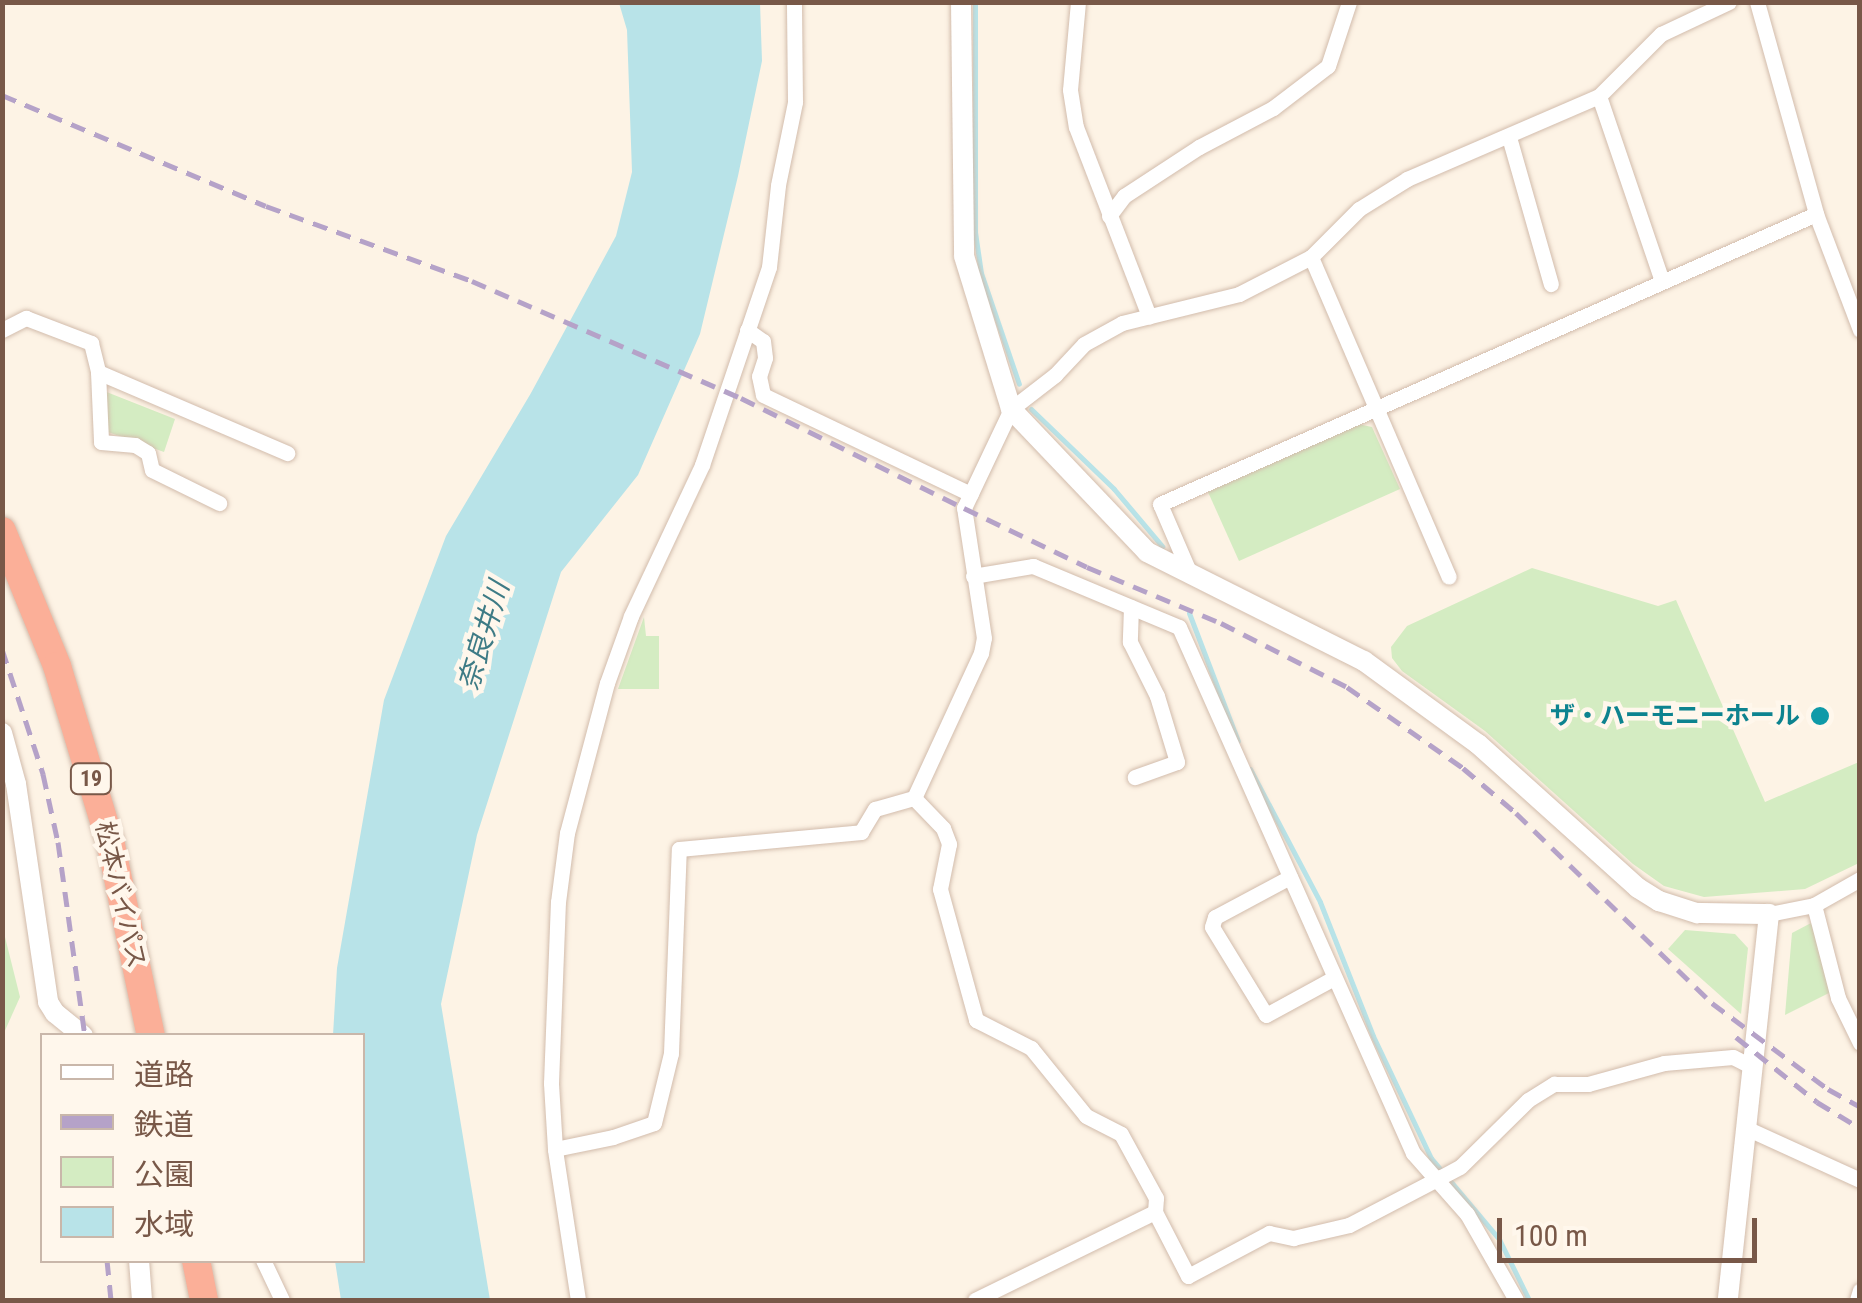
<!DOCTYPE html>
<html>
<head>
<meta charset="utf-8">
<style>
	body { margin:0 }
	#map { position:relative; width:1862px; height:1303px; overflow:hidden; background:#fdf3e5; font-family:"Roboto Condensed","Noto Sans JP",sans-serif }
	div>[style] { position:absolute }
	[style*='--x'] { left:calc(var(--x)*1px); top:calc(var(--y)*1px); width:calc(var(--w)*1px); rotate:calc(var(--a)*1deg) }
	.green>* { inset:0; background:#d4ecc2 }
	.water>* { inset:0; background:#b8e3e8 }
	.stream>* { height:5px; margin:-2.5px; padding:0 2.5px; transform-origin:2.5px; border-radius:2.5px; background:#b8e3e8 }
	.roads { filter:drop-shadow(0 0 2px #d2bcac) drop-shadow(0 0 2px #d2bcac) }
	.street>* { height:15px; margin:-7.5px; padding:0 7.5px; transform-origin:7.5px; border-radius:7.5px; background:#fff }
	.secondary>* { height:20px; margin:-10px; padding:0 10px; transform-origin:10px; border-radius:10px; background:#fff }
	.highway>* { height:28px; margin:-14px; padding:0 14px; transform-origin:14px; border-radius:14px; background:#fbaf98 }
	.rail>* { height:5px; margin-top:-2.5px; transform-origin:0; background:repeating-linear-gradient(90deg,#b5a2c8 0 15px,transparent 0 25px) }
	.dots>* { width:28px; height:28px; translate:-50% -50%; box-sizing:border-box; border:5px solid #fff7ec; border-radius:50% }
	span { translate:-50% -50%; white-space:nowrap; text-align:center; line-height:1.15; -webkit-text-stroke:9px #fff7ec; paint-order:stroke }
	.shield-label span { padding:2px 8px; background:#fff7ec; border:2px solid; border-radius:8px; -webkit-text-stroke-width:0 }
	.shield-label { font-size:22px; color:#785848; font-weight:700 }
	.culture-label { font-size:25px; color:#0d838f; font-weight:700 }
	.right { translate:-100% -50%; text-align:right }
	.street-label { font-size:25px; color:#785848 }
	.water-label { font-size:28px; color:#3e7b85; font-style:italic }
	.frame { position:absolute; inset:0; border:5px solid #785848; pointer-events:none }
	.legend { position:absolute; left:40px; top:1033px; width:325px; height:230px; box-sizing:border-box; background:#fff7ec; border:2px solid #c9b7aa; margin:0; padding:12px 18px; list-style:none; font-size:30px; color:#785848 }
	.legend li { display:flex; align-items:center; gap:20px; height:50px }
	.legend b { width:50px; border:2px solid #c9b7aa }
	.scale { position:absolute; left:1497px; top:1218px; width:260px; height:45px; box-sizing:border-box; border:5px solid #785848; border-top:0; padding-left:12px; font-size:30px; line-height:35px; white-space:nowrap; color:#785848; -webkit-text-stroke:8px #fff7ec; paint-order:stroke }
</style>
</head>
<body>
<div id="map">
	<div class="green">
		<div style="clip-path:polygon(104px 391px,175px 419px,164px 452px,108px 432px)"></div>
		<div style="clip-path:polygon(1358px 424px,1372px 427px,1400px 489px,1239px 561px,1208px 492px)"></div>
		<div style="clip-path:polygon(1532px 568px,1658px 606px,1676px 600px,1765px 802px,1859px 762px,1859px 863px,1805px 889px,1704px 897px,1664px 886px,1633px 864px,1485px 731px,1402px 671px,1392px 658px,1391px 647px,1407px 626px)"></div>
		<div style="clip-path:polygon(644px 617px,646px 636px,659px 636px,659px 689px,618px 689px)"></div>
		<div style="clip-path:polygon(1811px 923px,1818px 933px,1831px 992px,1785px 1015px,1792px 933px)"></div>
		<div style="clip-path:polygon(3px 929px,20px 997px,3px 1035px,2px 1035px)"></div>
		<div style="clip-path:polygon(1685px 930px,1735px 934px,1748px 948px,1741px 1014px,1668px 949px)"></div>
	</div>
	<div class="water">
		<div style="clip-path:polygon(619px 3px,760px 3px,762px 61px,738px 176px,700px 334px,638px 475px,561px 572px,477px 835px,441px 1004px,490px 1300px,341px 1300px,335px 1261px,362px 1260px,362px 1036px,333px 1035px,337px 968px,384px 700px,446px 536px,531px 393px,616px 236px,632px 172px,627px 30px)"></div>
	</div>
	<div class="stream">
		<div style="--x:975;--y:2;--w:230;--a:90"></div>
		<div style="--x:975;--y:232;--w:41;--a:81.7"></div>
		<div style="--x:981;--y:273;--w:117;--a:71.1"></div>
		<div style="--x:1031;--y:409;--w:115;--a:43.9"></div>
		<div style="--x:1114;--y:489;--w:75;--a:49.9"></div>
		<div style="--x:1189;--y:613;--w:137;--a:69.1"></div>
		<div style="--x:1250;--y:769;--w:150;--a:62.2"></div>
		<div style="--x:1320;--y:902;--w:144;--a:68.4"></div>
		<div style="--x:1373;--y:1036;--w:135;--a:64.6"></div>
		<div style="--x:1431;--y:1158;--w:106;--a:50"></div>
		<div style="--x:1499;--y:1239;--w:68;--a:63.8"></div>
	</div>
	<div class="roads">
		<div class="street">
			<div style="--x:1078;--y:2;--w:88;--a:95.2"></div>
			<div style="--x:1070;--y:90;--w:37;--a:81"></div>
			<div style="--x:1076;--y:127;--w:203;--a:68.9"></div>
			<div style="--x:1757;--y:2;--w:220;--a:74.4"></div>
			<div style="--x:1816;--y:214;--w:124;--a:69.2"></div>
			<div style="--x:1599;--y:96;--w:195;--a:71.2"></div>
			<div style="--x:1509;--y:137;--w:153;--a:74.1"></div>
			<div style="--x:1109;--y:216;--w:25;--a:-53"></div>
			<div style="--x:1124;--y:196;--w:90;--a:-33.2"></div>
			<div style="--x:1199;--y:147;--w:84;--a:-27.8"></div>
			<div style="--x:1273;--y:108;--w:69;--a:-37.4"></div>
			<div style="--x:1328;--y:66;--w:67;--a:-71.8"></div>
			<div style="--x:1311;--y:257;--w:348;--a:66.7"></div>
			<div style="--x:2;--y:330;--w:27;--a:-27"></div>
			<div style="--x:26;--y:318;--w:70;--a:21"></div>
			<div style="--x:91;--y:343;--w:30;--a:76"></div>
			<div style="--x:98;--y:372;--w:206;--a:23.2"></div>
			<div style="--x:747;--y:330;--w:19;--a:35"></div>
			<div style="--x:763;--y:341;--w:17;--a:83"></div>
			<div style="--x:765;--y:358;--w:19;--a:108"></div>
			<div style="--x:759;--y:376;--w:19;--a:78"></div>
			<div style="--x:763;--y:395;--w:230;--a:25.5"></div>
			<div style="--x:98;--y:372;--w:70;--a:87.5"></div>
			<div style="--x:101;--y:442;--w:34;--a:5"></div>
			<div style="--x:135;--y:445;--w:15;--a:32"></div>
			<div style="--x:148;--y:453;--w:17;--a:77"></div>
			<div style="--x:152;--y:470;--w:75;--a:26.2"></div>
			<div style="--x:973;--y:576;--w:61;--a:-9.5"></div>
			<div style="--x:1033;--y:566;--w:158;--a:22.7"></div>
			<div style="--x:1179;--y:627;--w:576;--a:66.02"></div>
			<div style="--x:1413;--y:1153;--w:81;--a:48.5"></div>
			<div style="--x:1467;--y:1214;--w:99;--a:60.3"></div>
			<div style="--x:1191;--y:576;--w:78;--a:-113.3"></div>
			<div style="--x:1160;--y:504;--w:717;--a:-23.85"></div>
			<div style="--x:1131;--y:607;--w:35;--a:92"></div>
			<div style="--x:1130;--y:642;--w:60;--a:63.4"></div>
			<div style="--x:1157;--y:696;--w:69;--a:73.1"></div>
			<div style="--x:1177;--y:762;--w:45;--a:160.3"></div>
			<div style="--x:914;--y:798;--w:42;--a:46"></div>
			<div style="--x:943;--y:828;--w:17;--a:69"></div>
			<div style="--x:949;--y:844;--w:46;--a:101.3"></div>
			<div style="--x:940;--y:889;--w:136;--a:74.6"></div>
			<div style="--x:976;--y:1020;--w:62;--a:27"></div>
			<div style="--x:1031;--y:1048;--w:87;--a:51"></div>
			<div style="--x:1086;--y:1116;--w:39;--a:27"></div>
			<div style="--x:1121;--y:1134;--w:73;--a:61.3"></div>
			<div style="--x:1156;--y:1198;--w:14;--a:94"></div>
			<div style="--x:1155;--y:1212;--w:72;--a:62.7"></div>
			<div style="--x:1188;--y:1276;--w:92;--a:-28"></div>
			<div style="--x:1269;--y:1233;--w:25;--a:12"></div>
			<div style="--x:1293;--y:1238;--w:57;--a:-13.1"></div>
			<div style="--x:1349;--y:1225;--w:104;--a:-27.6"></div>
			<div style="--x:1441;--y:1177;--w:21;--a:-28"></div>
			<div style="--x:1460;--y:1167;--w:95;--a:-44.6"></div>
			<div style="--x:1528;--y:1100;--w:31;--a:-32"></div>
			<div style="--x:1554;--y:1084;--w:34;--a:0"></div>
			<div style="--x:1588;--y:1084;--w:79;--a:-15.4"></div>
			<div style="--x:1664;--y:1063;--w:69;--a:-5"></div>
			<div style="--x:1733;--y:1057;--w:22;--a:27"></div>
			<div style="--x:1290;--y:877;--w:85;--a:151.9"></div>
			<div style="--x:1215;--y:917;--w:10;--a:107"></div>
			<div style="--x:1212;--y:927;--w:103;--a:58.5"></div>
			<div style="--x:1266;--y:1015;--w:77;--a:-28.6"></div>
			<div style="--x:1814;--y:905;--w:96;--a:75.5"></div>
			<div style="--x:1838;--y:998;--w:50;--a:63.9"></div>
			<div style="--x:1769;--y:914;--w:46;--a:-11.3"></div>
			<div style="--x:1814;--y:905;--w:53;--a:-29.5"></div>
			<div style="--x:1746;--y:1128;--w:125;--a:24.5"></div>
			<div style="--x:555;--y:1149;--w:59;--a:-11.7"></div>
			<div style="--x:613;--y:1137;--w:43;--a:-18.9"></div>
			<div style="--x:654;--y:1123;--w:72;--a:-76.3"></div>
			<div style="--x:671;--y:1053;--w:204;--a:-87.8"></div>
			<div style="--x:679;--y:849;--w:183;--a:-5.3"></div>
			<div style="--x:861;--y:832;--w:27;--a:-59"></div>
			<div style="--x:875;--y:809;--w:41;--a:-15.8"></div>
			<div style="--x:914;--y:798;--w:160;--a:-65.2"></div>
			<div style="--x:981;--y:653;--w:15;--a:-79"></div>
			<div style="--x:984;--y:638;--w:132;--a:-98.7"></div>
			<div style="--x:964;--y:508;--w:110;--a:-64.6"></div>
			<div style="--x:1011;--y:409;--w:56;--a:-37.7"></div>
			<div style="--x:1055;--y:375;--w:42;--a:-46.9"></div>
			<div style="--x:1084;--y:344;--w:43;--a:-28.9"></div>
			<div style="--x:1122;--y:323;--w:121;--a:-13.9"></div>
			<div style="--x:1239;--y:294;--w:81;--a:-27.2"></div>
			<div style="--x:1311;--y:257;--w:68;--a:-45"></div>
			<div style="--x:1359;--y:209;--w:57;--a:-32"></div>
			<div style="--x:1407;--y:179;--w:209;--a:-23.4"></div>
			<div style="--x:1599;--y:96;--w:88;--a:-45"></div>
			<div style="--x:1661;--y:34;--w:75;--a:-25.2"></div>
			<div style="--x:263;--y:1260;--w:44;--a:64.6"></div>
			<div style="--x:578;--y:1300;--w:153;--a:-98.7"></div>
			<div style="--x:555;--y:1149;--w:66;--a:-93.5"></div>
			<div style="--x:551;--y:1083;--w:181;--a:-87.8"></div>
			<div style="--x:558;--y:902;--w:70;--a:-82.6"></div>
			<div style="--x:567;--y:833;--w:155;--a:-75.1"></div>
			<div style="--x:607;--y:683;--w:71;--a:-70.3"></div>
			<div style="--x:631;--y:616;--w:167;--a:-64.8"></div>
			<div style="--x:702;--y:465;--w:209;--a:-71.3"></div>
			<div style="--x:769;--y:267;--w:82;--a:-83.7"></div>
			<div style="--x:778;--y:185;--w:85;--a:-78.4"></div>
			<div style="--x:795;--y:102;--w:100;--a:-90.6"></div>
			<div style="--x:975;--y:1300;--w:200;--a:-26.1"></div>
			<div style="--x:1857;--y:1300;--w:10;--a:-73"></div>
		</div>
		<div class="secondary">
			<div style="--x:961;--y:2;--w:254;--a:89.3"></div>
			<div style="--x:964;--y:256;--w:160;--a:72.9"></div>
			<div style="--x:1011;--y:409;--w:197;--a:46.4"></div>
			<div style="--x:1147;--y:552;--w:243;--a:26.7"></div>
			<div style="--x:1364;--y:661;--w:141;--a:36.1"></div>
			<div style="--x:1478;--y:744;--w:215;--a:42"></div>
			<div style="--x:1638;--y:888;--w:25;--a:32"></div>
			<div style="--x:1659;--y:901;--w:40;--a:18"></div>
			<div style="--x:1697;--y:913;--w:72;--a:0.8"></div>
			<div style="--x:1769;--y:914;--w:388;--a:96.1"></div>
			<div style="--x:2;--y:733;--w:53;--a:74.6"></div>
			<div style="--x:16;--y:784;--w:220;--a:81.6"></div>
			<div style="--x:48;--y:1002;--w:13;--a:58"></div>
			<div style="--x:55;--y:1013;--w:36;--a:39"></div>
			<div style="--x:139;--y:1260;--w:40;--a:85.7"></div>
		</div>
		<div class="highway">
			<div style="--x:2;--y:531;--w:146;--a:67.8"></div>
			<div style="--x:57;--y:666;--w:187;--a:73.2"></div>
			<div style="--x:111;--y:845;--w:195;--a:78.2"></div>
			<div style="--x:196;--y:1260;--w:41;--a:78.7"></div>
		</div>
	</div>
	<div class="rail">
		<div style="--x:2;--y:95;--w:286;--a:22.8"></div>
		<div style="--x:266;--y:206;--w:219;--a:20"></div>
		<div style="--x:472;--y:281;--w:293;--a:23.5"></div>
		<div style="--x:741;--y:398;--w:249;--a:26.3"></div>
		<div style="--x:964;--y:508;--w:136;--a:25.6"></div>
		<div style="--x:1087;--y:567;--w:145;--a:22.7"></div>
		<div style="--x:1221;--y:623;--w:141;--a:26.9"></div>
		<div style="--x:1347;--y:687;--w:141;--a:34.9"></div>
		<div style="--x:1463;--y:768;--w:70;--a:40.3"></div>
		<div style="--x:1516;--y:813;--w:273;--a:44.1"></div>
		<div style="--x:1712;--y:1003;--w:144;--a:36.6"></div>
		<div style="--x:1828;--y:1089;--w:37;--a:29"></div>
		<div style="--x:2;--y:649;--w:132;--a:71.8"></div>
		<div style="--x:43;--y:774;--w:70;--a:77.6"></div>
		<div style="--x:58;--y:842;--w:196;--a:82.1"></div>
		<div style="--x:1736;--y:1037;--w:104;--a:38.7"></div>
		<div style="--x:1817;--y:1102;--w:50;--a:31.2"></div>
		<div style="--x:107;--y:1260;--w:40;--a:84.3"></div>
	</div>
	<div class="dots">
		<div style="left:1820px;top:716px;background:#0f9aa8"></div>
	</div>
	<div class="shield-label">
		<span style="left:91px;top:779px">19</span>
	</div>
	<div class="culture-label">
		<span class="right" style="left:1800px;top:716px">ザ・ハーモニーホール</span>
	</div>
	<div class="street-label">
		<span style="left:120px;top:895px;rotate:77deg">松本バイパス</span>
	</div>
	<div class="water-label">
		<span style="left:484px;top:636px;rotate:-73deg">奈良井川</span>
	</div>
	<div class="frame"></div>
	<ul class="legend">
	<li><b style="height:12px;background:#fff"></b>道路</li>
	<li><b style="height:12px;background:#b5a2c8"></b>鉄道</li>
	<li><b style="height:28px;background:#d4ecc2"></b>公園</li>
	<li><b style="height:28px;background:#b8e3e8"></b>水域</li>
	</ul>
	<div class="scale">100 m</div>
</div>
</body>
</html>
